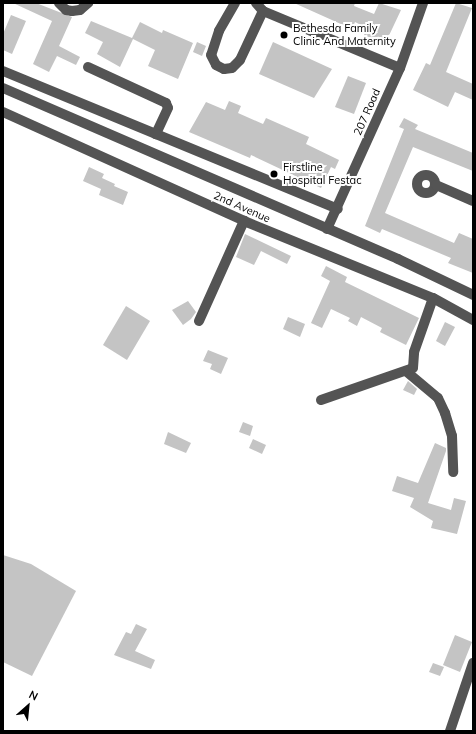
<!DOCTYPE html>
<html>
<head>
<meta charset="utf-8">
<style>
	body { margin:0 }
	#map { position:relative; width:476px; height:734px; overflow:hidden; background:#fff; font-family:Mulish,sans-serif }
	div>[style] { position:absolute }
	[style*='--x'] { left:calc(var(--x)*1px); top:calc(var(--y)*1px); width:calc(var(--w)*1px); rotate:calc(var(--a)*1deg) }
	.building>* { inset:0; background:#c4c4c4 }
	.minor>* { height:10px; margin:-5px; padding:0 5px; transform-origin:5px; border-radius:5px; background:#545454 }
	.minor>.ring { margin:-5px; padding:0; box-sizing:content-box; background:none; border:10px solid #545454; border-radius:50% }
	.dots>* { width:11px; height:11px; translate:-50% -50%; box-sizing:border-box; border:2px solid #fff; border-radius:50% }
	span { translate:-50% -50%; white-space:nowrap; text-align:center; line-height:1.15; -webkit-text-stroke:4px #fff; paint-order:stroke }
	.poi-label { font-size:11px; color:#000 }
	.left { translate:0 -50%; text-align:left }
	.street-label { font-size:11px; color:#000 }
	.frame { position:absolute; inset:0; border:4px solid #000; pointer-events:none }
	.north { position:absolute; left:8px; top:686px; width:40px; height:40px; -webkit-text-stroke:3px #fff; paint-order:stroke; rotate:27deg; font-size:11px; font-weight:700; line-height:16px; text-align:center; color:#000 }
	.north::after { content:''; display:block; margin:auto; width:14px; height:18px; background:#000; clip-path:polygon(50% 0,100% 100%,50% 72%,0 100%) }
</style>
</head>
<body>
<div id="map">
	<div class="building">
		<div style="clip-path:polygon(13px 3px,36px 3px,72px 17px,59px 46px,80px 57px,76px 65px,57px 56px,49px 72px,33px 64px,52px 21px)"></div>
		<div style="clip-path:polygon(294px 3px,355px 3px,354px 6px,374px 14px,379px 3px,401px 10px,385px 44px,364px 35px,367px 28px,355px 22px,352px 29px)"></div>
		<div style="clip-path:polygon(456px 3px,472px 8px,446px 72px,473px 84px,473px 100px,455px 92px,448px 107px,413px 90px,426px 63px,430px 65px)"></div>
		<div style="clip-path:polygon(11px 15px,26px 21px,12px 54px,3px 50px,3px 34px)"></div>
		<div style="clip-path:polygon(91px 21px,132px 38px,140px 22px,162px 33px,163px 30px,193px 43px,178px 79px,148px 66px,155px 50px,133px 39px,120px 67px,97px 54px,103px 42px,85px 33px)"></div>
		<div style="clip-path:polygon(197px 42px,206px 46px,202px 56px,193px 52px)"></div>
		<div style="clip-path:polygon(273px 42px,332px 69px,314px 98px,259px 74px)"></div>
		<div style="clip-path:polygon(348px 76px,366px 83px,354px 114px,335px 107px)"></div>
		<div style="clip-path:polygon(229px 101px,241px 106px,238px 113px,263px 124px,266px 118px,309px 137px,306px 144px,339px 160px,335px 169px,331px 167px,321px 188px,251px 155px,250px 158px,189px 132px,206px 102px,225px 110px)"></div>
		<div style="clip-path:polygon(404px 118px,418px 125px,415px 129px,473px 153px,473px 171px,413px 147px,385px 213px,454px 243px,459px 233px,473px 239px,473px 273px,448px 263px,451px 258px,382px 229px,380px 233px,365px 226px,404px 129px,399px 127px)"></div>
		<div style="clip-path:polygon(89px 167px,104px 174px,102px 178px,115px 184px,114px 186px,128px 192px,123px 205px,99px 195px,101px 189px,83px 181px)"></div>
		<div style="clip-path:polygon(245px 234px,291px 256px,287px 264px,261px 251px,254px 265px,236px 257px)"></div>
		<div style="clip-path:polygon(326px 266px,347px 277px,345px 282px,419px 318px,406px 345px,380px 332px,382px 328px,361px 317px,357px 326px,348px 321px,350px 318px,331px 309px,322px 328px,311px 323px,330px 281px,321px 276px)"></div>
		<div style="clip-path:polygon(188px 301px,196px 312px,191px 319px,183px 325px,172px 310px)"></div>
		<div style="clip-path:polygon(126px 306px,150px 321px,127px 360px,103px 345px)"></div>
		<div style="clip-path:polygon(288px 317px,305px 324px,300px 337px,283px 329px)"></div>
		<div style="clip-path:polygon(445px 322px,455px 327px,445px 346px,436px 341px)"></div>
		<div style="clip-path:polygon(208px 350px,228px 358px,221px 374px,210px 369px,212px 364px,203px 361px)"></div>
		<div style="clip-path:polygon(408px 381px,417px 389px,414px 395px,403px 390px)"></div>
		<div style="clip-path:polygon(243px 422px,253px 426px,250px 436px,239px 432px)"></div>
		<div style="clip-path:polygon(168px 432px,191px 443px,186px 453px,164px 444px)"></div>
		<div style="clip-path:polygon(253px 439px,266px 445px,262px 454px,249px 448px)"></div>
		<div style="clip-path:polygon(435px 443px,446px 448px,446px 451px,428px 503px,451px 510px,454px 498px,466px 501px,457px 534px,431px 528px,433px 521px,410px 507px,414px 498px,392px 491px,397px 476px,418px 483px)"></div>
		<div style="clip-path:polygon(3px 555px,31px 564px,76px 591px,32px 676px,3px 662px)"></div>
		<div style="clip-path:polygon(136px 624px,147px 629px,135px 651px,155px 660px,151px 669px,114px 655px,126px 632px,131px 634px)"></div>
		<div style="clip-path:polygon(455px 635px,472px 642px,460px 672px,443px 665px)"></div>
		<div style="clip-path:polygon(433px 663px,444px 667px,440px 676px,429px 672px)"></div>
	</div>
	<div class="minor">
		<div style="--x:59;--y:3;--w:10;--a:45"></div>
		<div style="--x:66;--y:10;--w:6;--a:9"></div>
		<div style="--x:72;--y:11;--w:8;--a:-7"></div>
		<div style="--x:80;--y:10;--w:11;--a:-41"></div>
		<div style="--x:235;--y:3;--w:32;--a:120"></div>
		<div style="--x:219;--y:31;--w:25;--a:108"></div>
		<div style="--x:211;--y:55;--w:11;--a:63"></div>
		<div style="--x:216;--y:65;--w:9;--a:27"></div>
		<div style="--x:224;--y:69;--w:8;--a:-7"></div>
		<div style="--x:232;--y:68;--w:11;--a:-45"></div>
		<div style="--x:240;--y:60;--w:54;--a:-64.9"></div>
		<div style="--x:256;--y:3;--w:11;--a:49"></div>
		<div style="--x:263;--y:11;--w:148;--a:22.6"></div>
		<div style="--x:88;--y:67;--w:86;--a:24.8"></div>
		<div style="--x:166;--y:103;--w:5;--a:68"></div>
		<div style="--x:168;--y:108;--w:29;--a:115"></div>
		<div style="--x:3;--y:71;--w:362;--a:22.4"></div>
		<div style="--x:3;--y:88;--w:430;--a:23.4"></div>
		<div style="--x:398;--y:259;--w:83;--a:25.6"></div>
		<div style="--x:3;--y:112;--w:265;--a:24.3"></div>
		<div style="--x:244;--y:221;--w:204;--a:22.2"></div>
		<div style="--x:433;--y:298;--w:46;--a:28.8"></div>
		<div class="ring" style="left:417px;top:175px;width:8px;height:8px"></div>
		<div style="--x:436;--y:185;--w:40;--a:23.4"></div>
		<div style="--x:327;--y:229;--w:177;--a:-65.6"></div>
		<div style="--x:400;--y:68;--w:69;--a:-70.5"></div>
		<div style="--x:199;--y:321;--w:110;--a:-65.8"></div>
		<div style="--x:407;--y:372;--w:40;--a:40"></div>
		<div style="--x:438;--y:398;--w:17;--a:65"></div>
		<div style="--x:445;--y:413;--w:24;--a:73"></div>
		<div style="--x:452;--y:436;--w:36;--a:88"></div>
		<div style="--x:321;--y:400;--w:97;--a:-19.2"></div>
		<div style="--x:413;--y:368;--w:16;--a:-86"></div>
		<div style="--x:414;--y:352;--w:57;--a:-70.6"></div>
		<div style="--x:450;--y:731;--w:72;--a:-71.3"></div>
	</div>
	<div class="dots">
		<div style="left:284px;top:35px;background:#000"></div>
		<div style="left:274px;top:174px;background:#000"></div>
	</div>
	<div class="poi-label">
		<span class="left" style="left:293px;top:35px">Bethesda Family<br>Clinic And Maternity</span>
		<span class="left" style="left:283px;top:174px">Firstline<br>Hospital Festac</span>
	</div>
	<div class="street-label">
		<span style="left:367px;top:112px;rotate:-66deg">207 Road</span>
		<span style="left:242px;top:207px;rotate:24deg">2nd Avenue</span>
	</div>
	<div class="frame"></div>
	<div class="north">N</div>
</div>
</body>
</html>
